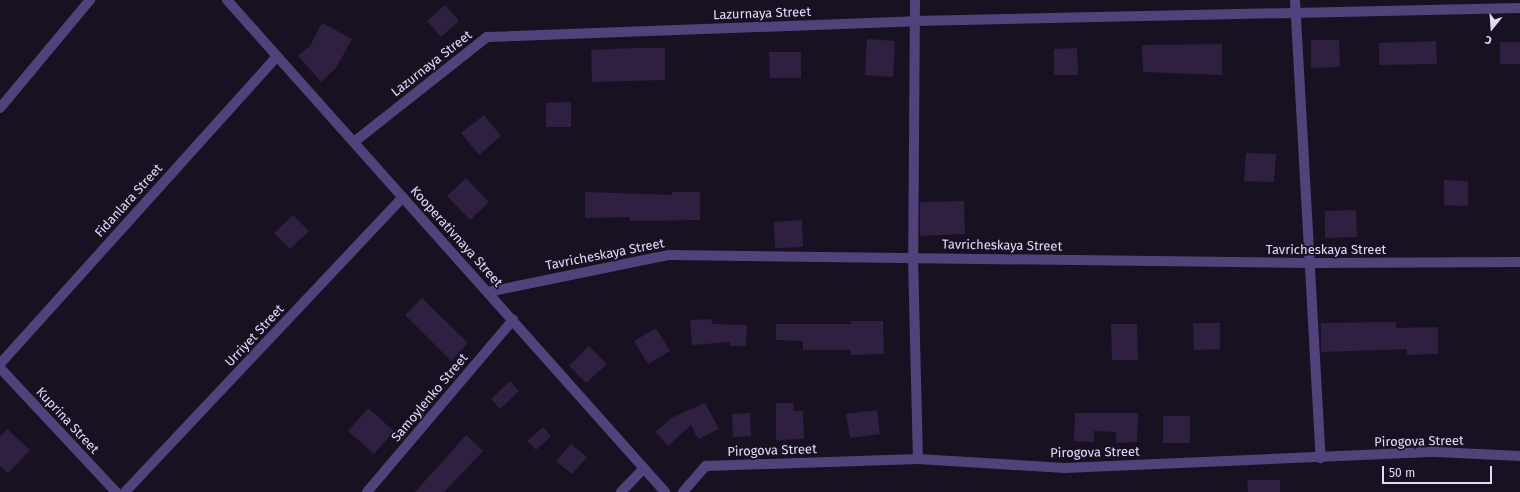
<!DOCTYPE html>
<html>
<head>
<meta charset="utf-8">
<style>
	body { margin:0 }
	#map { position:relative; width:1520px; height:492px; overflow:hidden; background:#181122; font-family:"Fira Sans",sans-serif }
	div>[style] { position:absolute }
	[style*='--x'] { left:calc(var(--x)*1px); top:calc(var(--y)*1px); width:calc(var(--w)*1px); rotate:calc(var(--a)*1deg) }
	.building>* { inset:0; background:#2f2041 }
	.minor>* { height:10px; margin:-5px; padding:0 5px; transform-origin:5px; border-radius:5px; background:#52427b }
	span { translate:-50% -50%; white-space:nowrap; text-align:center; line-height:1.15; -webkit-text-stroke:3.5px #181122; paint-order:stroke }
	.street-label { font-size:13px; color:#e4d8fa }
	.north { position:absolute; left:1472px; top:8px; width:40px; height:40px; -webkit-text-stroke:3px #181122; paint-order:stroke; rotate:197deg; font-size:11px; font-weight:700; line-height:16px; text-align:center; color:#e4d8fa }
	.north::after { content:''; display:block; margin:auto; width:14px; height:18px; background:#e4d8fa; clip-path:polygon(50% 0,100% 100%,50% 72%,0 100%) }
	.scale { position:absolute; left:1382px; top:466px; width:110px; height:18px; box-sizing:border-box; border:2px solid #e4d8fa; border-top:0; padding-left:5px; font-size:12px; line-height:14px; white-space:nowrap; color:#e4d8fa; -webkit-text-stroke:3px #181122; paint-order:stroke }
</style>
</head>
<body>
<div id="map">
	<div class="building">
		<div style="clip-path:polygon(445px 5px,459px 21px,441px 37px,427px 21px)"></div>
		<div style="clip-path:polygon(322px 23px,352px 39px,336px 68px,321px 82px,298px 56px,310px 46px)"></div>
		<div style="clip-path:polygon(867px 39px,895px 41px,893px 77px,865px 75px)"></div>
		<div style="clip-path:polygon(1311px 40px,1339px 40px,1340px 67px,1311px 68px)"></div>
		<div style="clip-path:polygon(1436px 41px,1437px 64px,1379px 65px,1379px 43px)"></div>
		<div style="clip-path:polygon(1500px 42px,1520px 42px,1520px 64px,1500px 64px)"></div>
		<div style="clip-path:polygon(1222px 44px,1222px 75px,1143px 72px,1142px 45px)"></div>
		<div style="clip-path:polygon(635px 48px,665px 48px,665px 80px,592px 82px,591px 50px)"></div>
		<div style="clip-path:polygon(1077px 48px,1078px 75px,1054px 75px,1054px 49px)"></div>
		<div style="clip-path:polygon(769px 52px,801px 52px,801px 78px,770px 78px)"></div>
		<div style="clip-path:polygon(571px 102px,571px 127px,546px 127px,546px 103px)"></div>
		<div style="clip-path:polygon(484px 115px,501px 136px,479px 155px,461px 133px)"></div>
		<div style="clip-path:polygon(1246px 153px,1276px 154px,1274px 182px,1244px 181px)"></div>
		<div style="clip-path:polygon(466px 178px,489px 202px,470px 220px,447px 196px)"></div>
		<div style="clip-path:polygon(1444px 180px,1468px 181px,1468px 206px,1444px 205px)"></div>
		<div style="clip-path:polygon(585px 192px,672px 195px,672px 192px,700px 192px,700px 220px,630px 221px,630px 217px,585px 218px)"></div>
		<div style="clip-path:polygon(964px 201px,965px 234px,920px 236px,920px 202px)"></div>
		<div style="clip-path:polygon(1356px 210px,1357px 237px,1325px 238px,1325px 211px)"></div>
		<div style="clip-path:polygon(293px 215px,309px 231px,290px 249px,274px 233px)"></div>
		<div style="clip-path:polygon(802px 220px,803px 247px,775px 248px,774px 222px)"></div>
		<div style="clip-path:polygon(422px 298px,468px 343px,451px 361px,405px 315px)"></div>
		<div style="clip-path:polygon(711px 319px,712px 324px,747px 325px,746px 346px,730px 346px,730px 342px,692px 345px,690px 320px)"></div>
		<div style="clip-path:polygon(851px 321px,883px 321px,884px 354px,851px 355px,851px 350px,803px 350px,803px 341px,776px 340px,776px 324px,851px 324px)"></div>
		<div style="clip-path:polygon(1396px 322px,1396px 328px,1438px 327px,1438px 354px,1407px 355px,1407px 349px,1321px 352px,1321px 323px)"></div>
		<div style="clip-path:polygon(1193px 323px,1220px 323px,1220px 349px,1194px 350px)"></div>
		<div style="clip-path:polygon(1111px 324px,1137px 324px,1138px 360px,1112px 360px)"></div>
		<div style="clip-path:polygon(656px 328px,670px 351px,648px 364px,634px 341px)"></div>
		<div style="clip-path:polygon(589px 346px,607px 364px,586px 383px,569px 366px)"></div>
		<div style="clip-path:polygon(510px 381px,519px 391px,500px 409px,491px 399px)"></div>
		<div style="clip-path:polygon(705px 403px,719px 429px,698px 439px,691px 425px,668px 446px,656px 432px,671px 418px)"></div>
		<div style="clip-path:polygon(776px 403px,793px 403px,794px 411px,803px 411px,804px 439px,776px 440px)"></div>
		<div style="clip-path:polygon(368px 408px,394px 431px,374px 454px,348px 431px)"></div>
		<div style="clip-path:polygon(877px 410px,880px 434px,850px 438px,846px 414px)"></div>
		<div style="clip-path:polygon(750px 413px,751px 436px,733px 437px,732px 414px)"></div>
		<div style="clip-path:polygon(1075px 413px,1138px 413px,1137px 442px,1116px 443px,1116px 432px,1094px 431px,1094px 442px,1074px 441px)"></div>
		<div style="clip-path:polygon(1163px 416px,1190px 416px,1190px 443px,1163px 443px)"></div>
		<div style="clip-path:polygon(543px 427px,551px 436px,536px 450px,527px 441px)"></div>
		<div style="clip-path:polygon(7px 429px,30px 450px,8px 473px,0 466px,0 437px)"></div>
		<div style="clip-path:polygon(466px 435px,483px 451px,444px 492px,415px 492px)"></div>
		<div style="clip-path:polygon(571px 444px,587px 457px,572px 474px,556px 461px)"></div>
		<div style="clip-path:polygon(1247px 480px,1280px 480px,1280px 492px,1248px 492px)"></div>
	</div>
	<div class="minor">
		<div style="--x:227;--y:0;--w:659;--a:48.32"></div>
		<div style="--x:915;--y:0;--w:257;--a:90.4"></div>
		<div style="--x:913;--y:257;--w:202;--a:88.6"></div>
		<div style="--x:1295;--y:0;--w:459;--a:86.8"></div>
		<div style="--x:0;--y:108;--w:141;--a:-50.2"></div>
		<div style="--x:354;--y:142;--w:169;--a:-38.3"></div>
		<div style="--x:487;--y:37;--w:428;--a:-2.1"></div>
		<div style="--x:915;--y:21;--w:605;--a:-1.23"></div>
		<div style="--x:488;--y:292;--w:185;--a:-11.6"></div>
		<div style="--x:669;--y:255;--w:640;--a:0.72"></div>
		<div style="--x:1309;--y:263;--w:211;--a:-0.3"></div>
		<div style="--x:0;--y:364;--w:414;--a:-48"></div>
		<div style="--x:0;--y:368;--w:170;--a:46.9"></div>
		<div style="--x:125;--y:492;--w:405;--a:-46.7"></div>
		<div style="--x:367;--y:492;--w:226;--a:-49.7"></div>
		<div style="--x:621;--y:492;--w:33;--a:-46"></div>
		<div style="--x:683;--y:492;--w:35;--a:-49"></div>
		<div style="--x:706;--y:466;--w:212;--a:-1.9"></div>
		<div style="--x:918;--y:459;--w:147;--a:3.5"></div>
		<div style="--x:1065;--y:468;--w:371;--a:-2.5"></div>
		<div style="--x:1436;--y:452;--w:84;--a:2.7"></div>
	</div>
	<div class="street-label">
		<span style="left:762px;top:14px;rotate:-2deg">Lazurnaya Street</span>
		<span style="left:432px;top:64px;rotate:-38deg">Lazurnaya Street</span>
		<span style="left:129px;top:201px;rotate:-48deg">Fidanlara Street</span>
		<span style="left:456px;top:237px;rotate:48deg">Kooperativnaya Street</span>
		<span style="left:1002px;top:246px;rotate:1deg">Tavricheskaya Street</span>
		<span style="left:1326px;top:250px">Tavricheskaya Street</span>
		<span style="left:605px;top:255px;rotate:-11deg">Tavricheskaya Street</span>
		<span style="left:255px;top:336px;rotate:-47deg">Urriyet Street</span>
		<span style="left:430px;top:398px;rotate:-50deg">Samoylenko Street</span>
		<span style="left:67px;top:421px;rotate:47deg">Kuprina Street</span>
		<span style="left:1419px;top:442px;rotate:-1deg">Pirogova Street</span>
		<span style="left:772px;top:451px;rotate:-2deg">Pirogova Street</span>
		<span style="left:1095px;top:453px;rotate:-1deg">Pirogova Street</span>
	</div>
	<div class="north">С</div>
	<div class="scale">50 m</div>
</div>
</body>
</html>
